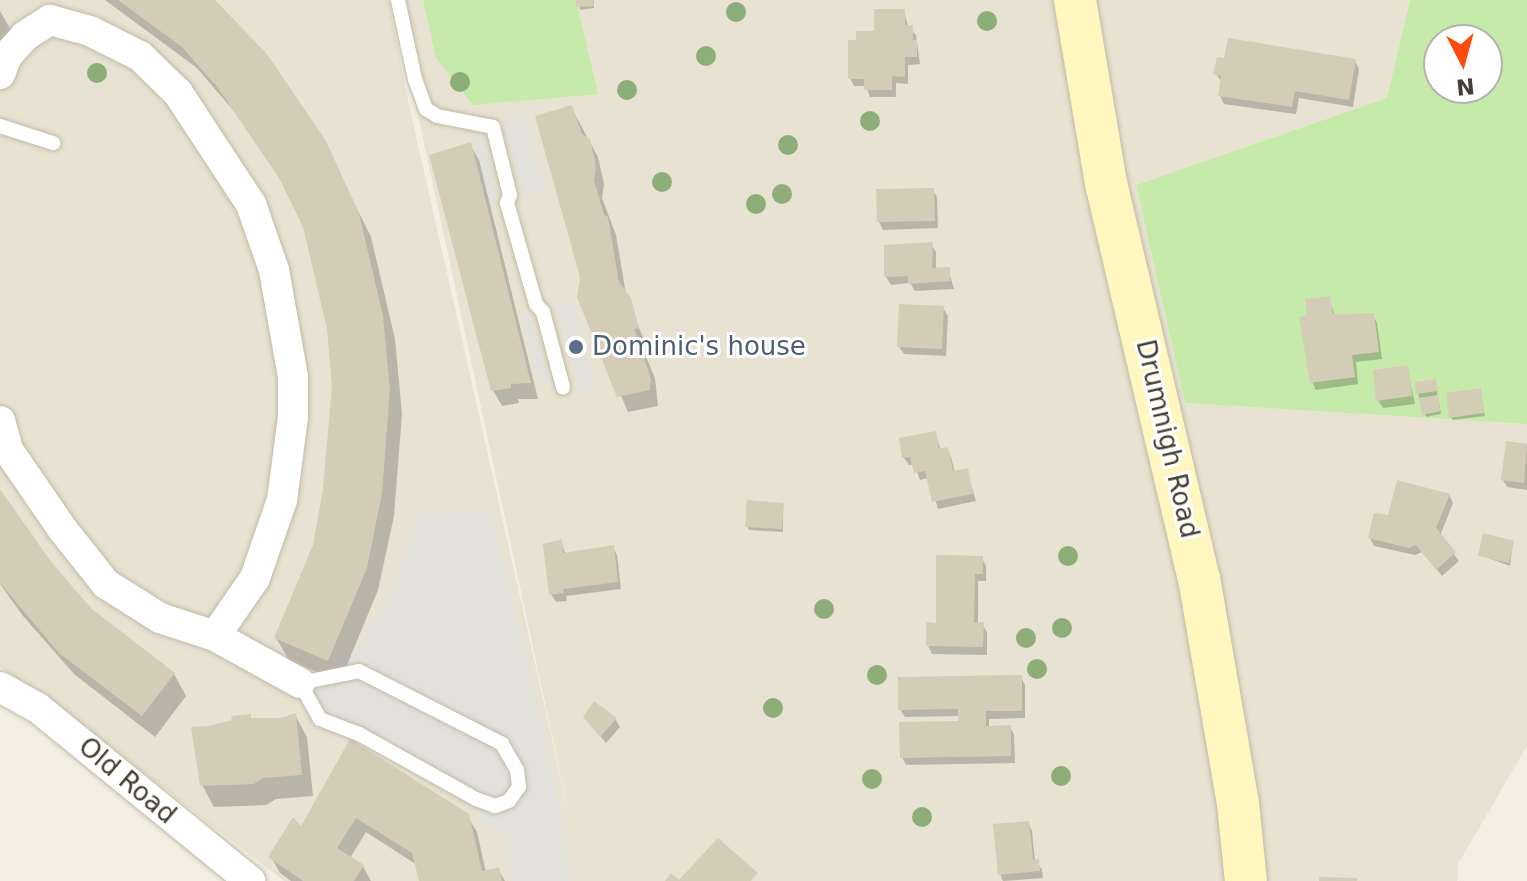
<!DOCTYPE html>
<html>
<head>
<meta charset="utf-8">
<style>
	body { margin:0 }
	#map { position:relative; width:1527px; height:881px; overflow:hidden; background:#f3efe3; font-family:"DejaVu Sans",sans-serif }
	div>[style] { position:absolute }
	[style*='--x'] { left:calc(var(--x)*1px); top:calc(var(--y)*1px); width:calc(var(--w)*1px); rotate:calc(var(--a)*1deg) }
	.residential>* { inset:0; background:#e7e2d1 }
	.green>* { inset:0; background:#c6eaa9 }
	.parking>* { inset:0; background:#e3e1dc }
	.shadow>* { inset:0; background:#0003 }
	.building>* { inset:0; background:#d5ccb8 }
	.roads { filter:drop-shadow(0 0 2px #c1bba8) drop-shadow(0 0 2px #c1bba8) }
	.service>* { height:14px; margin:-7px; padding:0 7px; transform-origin:7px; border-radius:7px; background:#fff }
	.minor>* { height:30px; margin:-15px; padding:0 15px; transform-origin:15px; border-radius:15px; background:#fff }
	.secondary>* { height:42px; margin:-21px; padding:0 21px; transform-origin:21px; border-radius:21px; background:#fff6c0 }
	.trees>* { width:20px; height:20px; margin:-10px; border-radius:50%; background:#8eae79 }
	.dots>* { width:22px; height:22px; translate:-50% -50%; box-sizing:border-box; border:4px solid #fff; border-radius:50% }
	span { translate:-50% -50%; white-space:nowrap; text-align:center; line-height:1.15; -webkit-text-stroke:6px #fff; paint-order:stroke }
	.service-label { font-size:26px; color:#4e5e75 }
	.left { translate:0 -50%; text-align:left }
	.street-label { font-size:26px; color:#453f33 }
	.north { position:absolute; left:1423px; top:24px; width:80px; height:80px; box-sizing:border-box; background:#fff; border:2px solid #b5b2ad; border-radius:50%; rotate:174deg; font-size:22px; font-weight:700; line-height:32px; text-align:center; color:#453f33 }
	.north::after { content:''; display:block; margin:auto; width:28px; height:36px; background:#ff490d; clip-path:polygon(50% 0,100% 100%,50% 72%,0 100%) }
</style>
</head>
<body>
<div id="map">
	<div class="residential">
		<div style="clip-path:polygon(0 0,389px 0,405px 87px,575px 841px,393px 0,1410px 0,1387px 98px,1136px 185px,1185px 403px,1527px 424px,1527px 746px,1458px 864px,1457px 881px,284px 881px,54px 704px,0 667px)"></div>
	</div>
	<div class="green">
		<div style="clip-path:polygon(423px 0,576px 0,598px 94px,473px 105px,436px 58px)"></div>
		<div style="clip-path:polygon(evenodd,1410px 0,1527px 0,1527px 424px,1185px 403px,1136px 185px,1387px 98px,1410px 0,1439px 40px,1487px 40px,1487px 88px,1439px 88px,1439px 40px)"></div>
	</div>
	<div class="parking">
		<div style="clip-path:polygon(525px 114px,545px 192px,523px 196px,503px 118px)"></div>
		<div style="clip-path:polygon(481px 133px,499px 204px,490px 205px,471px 136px)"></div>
		<div style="clip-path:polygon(573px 301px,596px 388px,579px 391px,556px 305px)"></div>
		<div style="clip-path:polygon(528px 312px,549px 379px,539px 382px,520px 314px)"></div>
		<div style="clip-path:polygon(492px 512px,551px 763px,572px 881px,513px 881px,503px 831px,482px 822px,479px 809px,468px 800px,362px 739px,335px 737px,312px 724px,294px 688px,243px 666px,258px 637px,322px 678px,334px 660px,359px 647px,390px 596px,417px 515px)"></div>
	</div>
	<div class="shadow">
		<div style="clip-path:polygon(105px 0,211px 0,324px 142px,371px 237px,395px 339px,402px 414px,394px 516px,378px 590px,340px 682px,289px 660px,276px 638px,315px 546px,325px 489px,334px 386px,329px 329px,305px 226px,285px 186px,233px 110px,197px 68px)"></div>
		<div style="clip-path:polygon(578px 0,594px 0,594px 8px,580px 10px)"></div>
		<div style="clip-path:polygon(0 11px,11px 30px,0 57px)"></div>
		<div style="clip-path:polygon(904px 11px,908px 27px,916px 35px,920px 64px,908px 65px,908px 84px,896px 83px,896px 97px,870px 97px,866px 86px,854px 86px,850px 78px,876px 33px)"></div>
		<div style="clip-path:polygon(1355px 61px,1359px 69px,1353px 107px,1299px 98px,1296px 114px,1224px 104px,1220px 96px,1222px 82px,1216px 74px)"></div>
		<div style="clip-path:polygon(571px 107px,598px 157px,604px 184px,602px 198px,616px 235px,627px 300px,646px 344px,641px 345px,655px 378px,658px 406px,628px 412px,579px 297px,582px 277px)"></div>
		<div style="clip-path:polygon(470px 145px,479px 160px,538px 399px,518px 399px,519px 403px,502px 406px,493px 390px)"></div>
		<div style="clip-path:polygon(933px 190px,937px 197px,938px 228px,883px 230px,879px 222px)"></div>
		<div style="clip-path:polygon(931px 244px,936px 252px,936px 270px,948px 269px,954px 289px,915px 291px,910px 283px,891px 285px,886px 277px)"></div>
		<div style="clip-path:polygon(1329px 298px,1335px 316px,1373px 315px,1377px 323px,1382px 359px,1356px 362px,1358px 384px,1316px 390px,1312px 382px,1310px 318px)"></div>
		<div style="clip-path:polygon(943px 308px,948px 316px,946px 356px,904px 354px,899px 347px)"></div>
		<div style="clip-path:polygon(1407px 368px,1415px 404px,1383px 408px,1378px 400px)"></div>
		<div style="clip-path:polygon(1435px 381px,1441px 414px,1426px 417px,1418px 394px)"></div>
		<div style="clip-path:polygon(1480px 390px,1485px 416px,1453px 420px,1451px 417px)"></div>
		<div style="clip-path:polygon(935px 433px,941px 450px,947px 449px,951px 457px,955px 473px,967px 471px,976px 501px,938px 509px,929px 478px,920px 480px,914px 464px,909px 465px,904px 458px)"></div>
		<div style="clip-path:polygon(1508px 443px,1527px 446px,1527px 490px,1507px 487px,1503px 480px)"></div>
		<div style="clip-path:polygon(0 492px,51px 565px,91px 610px,174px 674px,186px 696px,155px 737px,74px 674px,23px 616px,0 584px)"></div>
		<div style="clip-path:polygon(1449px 495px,1453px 503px,1440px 536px,1459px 561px,1442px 576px,1422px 552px,1415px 555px,1374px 546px,1370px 538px,1390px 518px)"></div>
		<div style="clip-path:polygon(783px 505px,783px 532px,749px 530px,747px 526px)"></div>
		<div style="clip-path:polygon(561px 542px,566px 555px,613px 547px,617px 555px,621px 589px,566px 596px,567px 601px,556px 602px,551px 594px)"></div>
		<div style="clip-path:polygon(1513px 543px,1510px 566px,1480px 555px)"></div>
		<div style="clip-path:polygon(982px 558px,986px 566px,986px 581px,978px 581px,978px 625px,982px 624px,987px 632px,987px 655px,932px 654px,928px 646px,938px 625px)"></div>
		<div style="clip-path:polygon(1021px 677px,1025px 685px,1025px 718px,989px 719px,989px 728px,1010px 727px,1014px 735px,1015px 763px,906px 765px,902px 757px,960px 723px,960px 716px,905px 717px,900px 709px)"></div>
		<div style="clip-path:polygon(295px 715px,307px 737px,313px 796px,276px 799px,266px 805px,214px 807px,202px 785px,210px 728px,250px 716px,253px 720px,280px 720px)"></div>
		<div style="clip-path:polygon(585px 718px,615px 719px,620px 727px,606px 743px)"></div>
		<div style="clip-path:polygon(350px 742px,467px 816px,477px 832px,486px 872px,498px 869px,505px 881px,421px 881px,417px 865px,366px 832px,350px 858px,363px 866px,371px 881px,291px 881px,280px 873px,271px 857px,302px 830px)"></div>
		<div style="clip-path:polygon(1028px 823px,1032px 831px,1035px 862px,1042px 869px,1043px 878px,1003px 881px,1000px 874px)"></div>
	</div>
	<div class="building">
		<div style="clip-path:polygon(118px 0,215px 0,267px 54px,326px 141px,359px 213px,383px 316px,390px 390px,382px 493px,367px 568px,328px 661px,274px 638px,313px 545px,323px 489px,332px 386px,327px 329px,303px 227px,277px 174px,218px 88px,182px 47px)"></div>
		<div style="clip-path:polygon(576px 0,593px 0,594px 6px,576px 7px)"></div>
		<div style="clip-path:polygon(874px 9px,905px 9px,905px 25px,913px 25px,913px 40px,917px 40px,917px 57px,905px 57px,905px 77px,892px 76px,892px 90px,864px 90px,864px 79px,848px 79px,848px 40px,856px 40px,856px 31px,874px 31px)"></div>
		<div style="clip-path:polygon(1228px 38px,1356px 59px,1349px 100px,1295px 91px,1292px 107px,1218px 96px,1221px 76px,1213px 74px,1217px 57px,1224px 58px)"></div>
		<div style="clip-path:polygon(572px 105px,582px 134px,590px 139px,596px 167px,594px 180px,604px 215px,608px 217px,619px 282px,631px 298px,639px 328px,634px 329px,651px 379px,650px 390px,617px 397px,577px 297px,580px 277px,535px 116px)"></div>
		<div style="clip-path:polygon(471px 142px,531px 383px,511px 384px,511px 388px,491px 391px,429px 155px)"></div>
		<div style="clip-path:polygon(934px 188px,935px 221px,877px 222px,876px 189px)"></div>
		<div style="clip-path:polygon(933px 242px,932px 268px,950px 267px,950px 281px,908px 284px,908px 276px,884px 277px,884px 245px)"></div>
		<div style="clip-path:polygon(1330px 296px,1333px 314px,1374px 313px,1379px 352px,1352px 355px,1355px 377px,1310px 383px,1299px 317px,1307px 316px,1305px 299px)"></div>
		<div style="clip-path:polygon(899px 304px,944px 306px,942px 349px,897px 347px)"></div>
		<div style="clip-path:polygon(1408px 365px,1412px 396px,1376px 401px,1373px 370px)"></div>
		<div style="clip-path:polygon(1436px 379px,1438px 391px,1416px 394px,1415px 382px)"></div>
		<div style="clip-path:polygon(1481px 388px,1484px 413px,1449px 418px,1446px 393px)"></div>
		<div style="clip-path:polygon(1438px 395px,1440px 411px,1422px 415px,1419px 398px)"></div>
		<div style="clip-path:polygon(936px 431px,939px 449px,948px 447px,953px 471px,968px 468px,973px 494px,932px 502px,925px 471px,914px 473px,910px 457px,902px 458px,899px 438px)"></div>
		<div style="clip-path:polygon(1506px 441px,1527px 444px,1524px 483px,1501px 480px)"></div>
		<div style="clip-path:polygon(1397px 480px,1450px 494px,1436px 528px,1456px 552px,1436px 570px,1416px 545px,1409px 548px,1368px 538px,1374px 513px,1388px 515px)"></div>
		<div style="clip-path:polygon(0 489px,52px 563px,92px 609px,175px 673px,142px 716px,59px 653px,0 583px)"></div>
		<div style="clip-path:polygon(747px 500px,784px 503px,782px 529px,745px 527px)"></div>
		<div style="clip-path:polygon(1483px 533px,1514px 541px,1509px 563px,1478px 556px)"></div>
		<div style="clip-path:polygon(562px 539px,563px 553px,614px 545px,618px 582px,563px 589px,564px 593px,549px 595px,543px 544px)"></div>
		<div style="clip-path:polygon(936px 555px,983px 556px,983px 574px,975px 574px,974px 623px,984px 622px,983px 647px,926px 646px,926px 622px,936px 623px)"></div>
		<div style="clip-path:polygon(1022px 675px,1022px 711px,986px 711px,986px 726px,1011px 725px,1011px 756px,900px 758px,899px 722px,958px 721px,958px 709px,898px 710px,898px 677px)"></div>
		<div style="clip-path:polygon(594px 701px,617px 718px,600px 737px,583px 717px)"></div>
		<div style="clip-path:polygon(296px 713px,302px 775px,263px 778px,254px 784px,200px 786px,191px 727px,210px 726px,232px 720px,231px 716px,251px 714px,251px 718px,280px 718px)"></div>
		<div style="clip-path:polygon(350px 739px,469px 814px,482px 871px,499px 867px,502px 881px,419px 881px,412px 853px,356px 818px,337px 848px,364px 865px,354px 881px,303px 881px,268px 857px,293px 817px,301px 826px)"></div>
		<div style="clip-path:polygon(1029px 821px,1033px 860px,1039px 859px,1040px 871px,998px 875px,993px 824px)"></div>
		<div style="clip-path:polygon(718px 838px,758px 873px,751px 881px,665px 881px,671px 873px,679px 880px)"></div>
		<div style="clip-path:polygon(1319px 877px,1357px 878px,1357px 881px,1319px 881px)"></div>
	</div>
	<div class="roads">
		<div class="service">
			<div style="--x:398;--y:0;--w:81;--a:77.9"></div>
			<div style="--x:415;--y:79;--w:32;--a:70"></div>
			<div style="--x:426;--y:109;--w:13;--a:32"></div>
			<div style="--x:437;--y:116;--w:57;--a:11.1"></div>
			<div style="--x:493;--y:127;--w:70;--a:76"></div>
			<div style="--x:510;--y:195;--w:9;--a:111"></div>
			<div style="--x:507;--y:203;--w:105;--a:74"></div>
			<div style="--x:536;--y:304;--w:11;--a:49"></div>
			<div style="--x:543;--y:312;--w:78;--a:75.1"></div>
			<div style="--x:0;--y:126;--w:56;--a:17.8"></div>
			<div style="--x:359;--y:671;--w:161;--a:27"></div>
			<div style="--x:502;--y:744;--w:30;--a:60"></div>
			<div style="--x:517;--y:770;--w:17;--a:83"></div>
			<div style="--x:519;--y:787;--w:17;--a:126"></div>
			<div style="--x:509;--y:801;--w:15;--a:160"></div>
			<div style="--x:495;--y:806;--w:20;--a:-160"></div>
			<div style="--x:476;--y:799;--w:134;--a:-150.9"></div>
			<div style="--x:359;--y:734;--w:42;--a:-159"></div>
			<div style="--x:320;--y:719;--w:41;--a:-119.1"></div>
			<div style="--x:300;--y:683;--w:60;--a:-11.5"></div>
		</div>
		<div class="minor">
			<div style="--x:0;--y:74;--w:19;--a:-69"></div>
			<div style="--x:7;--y:56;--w:27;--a:-48"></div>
			<div style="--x:25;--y:36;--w:30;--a:-33"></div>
			<div style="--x:50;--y:20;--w:41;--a:15.4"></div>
			<div style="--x:90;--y:31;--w:56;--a:26.6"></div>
			<div style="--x:140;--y:56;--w:53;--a:44.2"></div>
			<div style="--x:178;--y:93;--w:133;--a:56.7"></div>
			<div style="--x:251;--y:204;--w:70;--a:70.8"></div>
			<div style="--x:274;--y:270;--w:109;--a:79.9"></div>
			<div style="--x:293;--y:377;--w:40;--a:90"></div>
			<div style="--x:293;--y:417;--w:84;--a:97.5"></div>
			<div style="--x:282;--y:500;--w:83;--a:109.1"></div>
			<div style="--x:255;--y:578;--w:70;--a:124.6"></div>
			<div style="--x:215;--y:636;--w:58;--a:-161.9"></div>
			<div style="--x:160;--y:618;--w:64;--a:-147.8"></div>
			<div style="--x:106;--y:584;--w:69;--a:-128.5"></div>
			<div style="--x:63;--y:530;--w:97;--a:-124.5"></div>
			<div style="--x:8;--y:450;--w:30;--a:-105"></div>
			<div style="--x:215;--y:636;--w:97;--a:28.9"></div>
			<div style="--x:0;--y:687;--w:43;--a:28.9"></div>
			<div style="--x:38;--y:708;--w:274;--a:39.2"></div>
		</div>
		<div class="secondary">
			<div style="--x:1075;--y:0;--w:186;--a:80.4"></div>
			<div style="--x:1106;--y:183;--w:406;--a:76.8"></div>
			<div style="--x:1199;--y:578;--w:229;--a:80.2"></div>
			<div style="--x:1238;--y:804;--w:77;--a:84.1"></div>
		</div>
	</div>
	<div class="trees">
		<div style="left:736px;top:12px"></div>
		<div style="left:987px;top:21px"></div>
		<div style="left:706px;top:56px"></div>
		<div style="left:97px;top:73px"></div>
		<div style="left:460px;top:82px"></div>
		<div style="left:627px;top:90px"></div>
		<div style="left:870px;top:121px"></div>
		<div style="left:788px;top:145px"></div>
		<div style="left:662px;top:182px"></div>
		<div style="left:782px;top:194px"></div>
		<div style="left:756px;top:204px"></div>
		<div style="left:1068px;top:556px"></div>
		<div style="left:824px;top:609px"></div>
		<div style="left:1062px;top:628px"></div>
		<div style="left:1026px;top:638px"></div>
		<div style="left:1037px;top:669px"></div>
		<div style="left:877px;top:675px"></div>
		<div style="left:773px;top:708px"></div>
		<div style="left:1061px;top:776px"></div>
		<div style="left:872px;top:779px"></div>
		<div style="left:922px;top:817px"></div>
	</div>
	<div class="dots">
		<div style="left:576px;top:347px;background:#5c6f8a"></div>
	</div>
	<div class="service-label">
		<span class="left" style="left:592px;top:347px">Dominic's house</span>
	</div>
	<div class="street-label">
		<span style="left:1167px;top:439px;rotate:77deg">Drumnigh Road</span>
		<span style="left:127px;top:781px;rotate:40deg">Old Road</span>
	</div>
	<div class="north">N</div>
</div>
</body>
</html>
